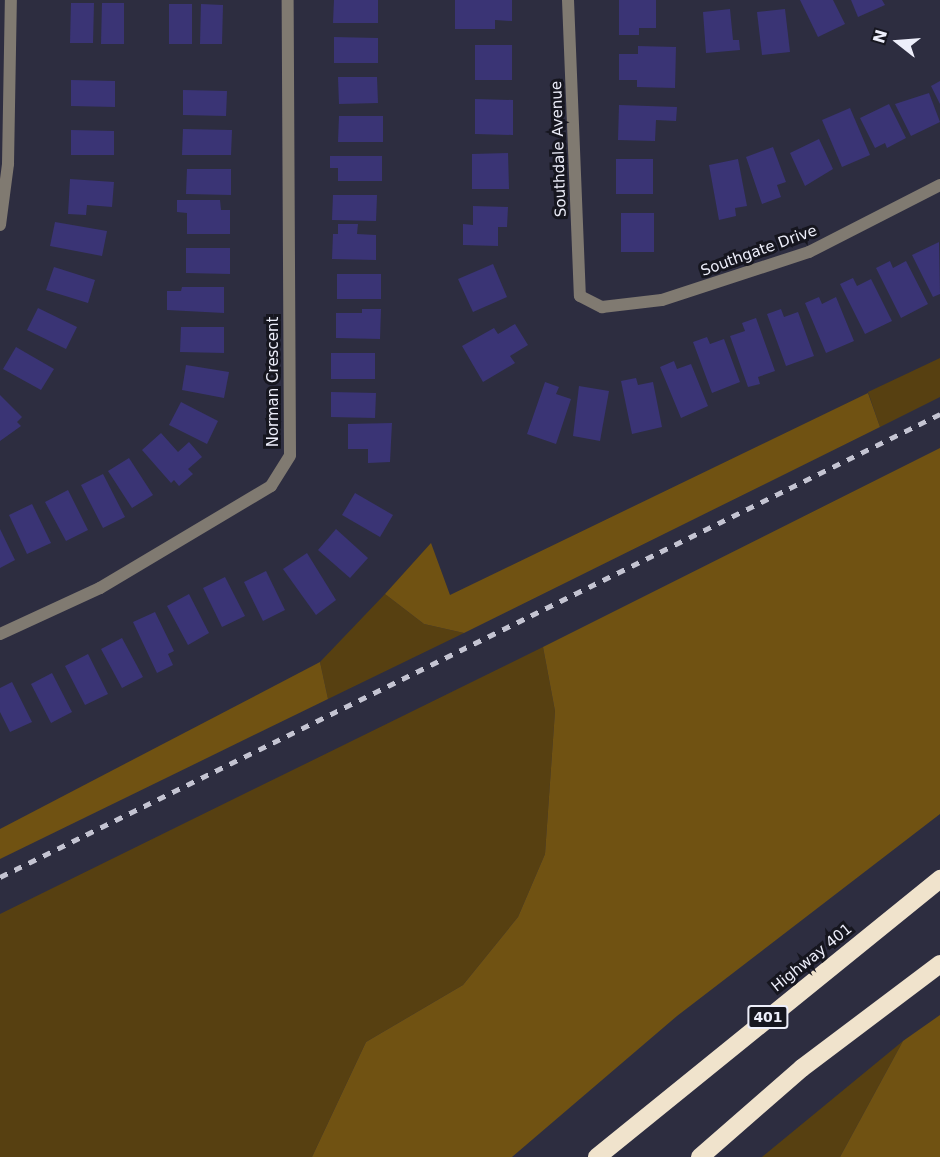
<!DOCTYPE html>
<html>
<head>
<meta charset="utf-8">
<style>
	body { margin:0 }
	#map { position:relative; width:940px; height:1157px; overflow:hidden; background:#2d2d40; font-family:"DejaVu Sans",sans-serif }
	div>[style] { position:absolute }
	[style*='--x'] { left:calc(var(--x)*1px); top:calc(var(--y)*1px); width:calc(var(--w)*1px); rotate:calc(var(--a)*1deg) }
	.green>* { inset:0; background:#574011 }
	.forest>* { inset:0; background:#705212 }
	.building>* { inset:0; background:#3a3475 }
	.street>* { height:12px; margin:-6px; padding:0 6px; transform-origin:6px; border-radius:6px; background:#807a71 }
	.highway>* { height:18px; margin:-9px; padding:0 9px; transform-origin:9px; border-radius:9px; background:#f0e3cc }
	.rail>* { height:4.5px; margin-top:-2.25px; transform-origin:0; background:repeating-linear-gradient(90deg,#c4c4d2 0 8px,transparent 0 16px) }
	span { translate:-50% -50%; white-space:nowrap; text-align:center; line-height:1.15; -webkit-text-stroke:6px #16161f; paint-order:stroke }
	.shield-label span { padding:2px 4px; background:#16161f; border:2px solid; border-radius:4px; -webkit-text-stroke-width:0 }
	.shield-label { font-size:14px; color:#edeefa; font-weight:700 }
	.street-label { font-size:15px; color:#edeefa }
	.north { position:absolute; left:868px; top:12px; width:60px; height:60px; -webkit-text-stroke:4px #16161f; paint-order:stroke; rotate:287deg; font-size:16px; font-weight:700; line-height:24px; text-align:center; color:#edeefa }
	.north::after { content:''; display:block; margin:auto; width:21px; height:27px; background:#edeefa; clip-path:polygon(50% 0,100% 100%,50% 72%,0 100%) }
</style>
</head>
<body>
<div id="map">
	<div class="green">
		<div style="clip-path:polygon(940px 358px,940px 397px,880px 427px,868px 392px)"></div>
		<div style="clip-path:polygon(385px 594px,424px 624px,464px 633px,328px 699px,320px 662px)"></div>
		<div style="clip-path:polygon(543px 647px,555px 711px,545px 854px,518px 917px,463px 985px,366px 1042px,312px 1157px,0 1157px,0 914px)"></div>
		<div style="clip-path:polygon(903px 1041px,840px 1157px,762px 1157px)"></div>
	</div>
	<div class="forest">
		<div style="clip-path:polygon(868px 393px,880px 427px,464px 633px,424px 624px,385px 594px,431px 543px,450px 595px)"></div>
		<div style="clip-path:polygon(940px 448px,940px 814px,677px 1016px,512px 1157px,312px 1157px,366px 1042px,463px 985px,518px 917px,545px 854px,555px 711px,543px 647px)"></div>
		<div style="clip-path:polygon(320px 662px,328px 699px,0 859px,0 829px)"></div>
		<div style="clip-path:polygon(940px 1015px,940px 1157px,840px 1157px,903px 1041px)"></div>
	</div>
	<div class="building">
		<div style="clip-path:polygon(334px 0,378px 0,378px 23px,333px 23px)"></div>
		<div style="clip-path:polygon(455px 0,512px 0,512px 21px,495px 20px,495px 29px,455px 29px)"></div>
		<div style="clip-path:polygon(619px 0,656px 0,656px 28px,639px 28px,639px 35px,619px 35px)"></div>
		<div style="clip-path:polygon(800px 0,833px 0,845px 24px,818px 37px)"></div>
		<div style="clip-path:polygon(851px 0,882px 0,885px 5px,858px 17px)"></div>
		<div style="clip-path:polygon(71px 3px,94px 3px,93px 43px,70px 43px)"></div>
		<div style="clip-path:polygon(102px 3px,124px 3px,124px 44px,101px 44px)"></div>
		<div style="clip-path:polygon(169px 4px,192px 4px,192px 44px,169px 44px)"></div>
		<div style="clip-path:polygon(201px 4px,223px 5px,222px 44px,200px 44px)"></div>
		<div style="clip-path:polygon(730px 9px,733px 40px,739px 40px,740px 50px,706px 53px,703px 12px)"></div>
		<div style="clip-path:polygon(785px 9px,790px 52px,762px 55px,757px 12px)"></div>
		<div style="clip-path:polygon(334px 37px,378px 38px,378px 63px,334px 63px)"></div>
		<div style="clip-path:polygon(475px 45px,512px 45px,512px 80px,475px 80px)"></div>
		<div style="clip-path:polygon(638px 46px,676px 47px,675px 88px,637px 87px,637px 80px,619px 80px,619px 54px,638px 54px)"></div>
		<div style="clip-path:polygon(338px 77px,377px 77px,378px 103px,339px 104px)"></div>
		<div style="clip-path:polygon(71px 80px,115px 81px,115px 107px,71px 106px)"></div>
		<div style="clip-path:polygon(940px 81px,940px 104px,931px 86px)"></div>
		<div style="clip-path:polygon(183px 90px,227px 91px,226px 116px,183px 115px)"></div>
		<div style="clip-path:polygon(929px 93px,940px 122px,911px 136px,895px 104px)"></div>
		<div style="clip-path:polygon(475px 99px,513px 100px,513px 135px,475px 134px)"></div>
		<div style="clip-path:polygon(889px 104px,906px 138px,887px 148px,885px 143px,875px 148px,860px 118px)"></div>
		<div style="clip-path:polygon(619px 105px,677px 107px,676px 121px,656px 120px,655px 141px,618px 140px)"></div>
		<div style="clip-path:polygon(850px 108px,870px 155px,842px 167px,822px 120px)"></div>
		<div style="clip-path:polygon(339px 116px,383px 116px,383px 142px,338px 142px)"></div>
		<div style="clip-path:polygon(183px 129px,232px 130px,231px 155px,182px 155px)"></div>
		<div style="clip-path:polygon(71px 130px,114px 131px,114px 155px,71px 155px)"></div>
		<div style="clip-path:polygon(819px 139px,833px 169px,805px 186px,790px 153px)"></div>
		<div style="clip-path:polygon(773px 147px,786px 182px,777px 185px,781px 197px,762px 204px,746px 157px)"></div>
		<div style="clip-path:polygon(508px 153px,509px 189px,472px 189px,472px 154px)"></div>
		<div style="clip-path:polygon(330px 156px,382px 156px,382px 181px,338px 181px,338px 168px,330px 168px)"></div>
		<div style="clip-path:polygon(616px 159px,653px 159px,653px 194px,616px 194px)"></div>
		<div style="clip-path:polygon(738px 159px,747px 206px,735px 208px,736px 216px,719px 220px,709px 165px)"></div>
		<div style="clip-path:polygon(187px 169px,231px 169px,231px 195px,186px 194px)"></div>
		<div style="clip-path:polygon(70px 179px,114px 182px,112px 207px,87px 205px,86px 215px,68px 214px)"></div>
		<div style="clip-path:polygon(333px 195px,377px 195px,376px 221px,332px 220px)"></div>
		<div style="clip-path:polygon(177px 200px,220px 200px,221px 210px,230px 210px,230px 234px,187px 234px,187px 213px,177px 212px)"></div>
		<div style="clip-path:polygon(473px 206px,508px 207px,507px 227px,498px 227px,498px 246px,463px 245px,463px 224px,473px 225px)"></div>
		<div style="clip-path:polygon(621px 213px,654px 213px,654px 252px,621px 252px)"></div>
		<div style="clip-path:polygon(55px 222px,107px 231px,102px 256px,50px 246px)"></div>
		<div style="clip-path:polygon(338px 224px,358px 224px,357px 234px,376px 235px,376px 260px,332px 259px,333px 234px,338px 234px)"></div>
		<div style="clip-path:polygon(939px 242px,940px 294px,933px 297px,912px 255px)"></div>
		<div style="clip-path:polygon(186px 248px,230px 248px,230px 274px,186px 273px)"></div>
		<div style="clip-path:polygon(890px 261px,893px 268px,906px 261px,928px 304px,901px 318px,876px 268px)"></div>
		<div style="clip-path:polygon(493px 264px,507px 297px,473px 312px,458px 279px)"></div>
		<div style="clip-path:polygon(54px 267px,95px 280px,88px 303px,46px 290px)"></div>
		<div style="clip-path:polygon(337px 274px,381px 274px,381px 299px,337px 299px)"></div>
		<div style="clip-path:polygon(853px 278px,857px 286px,871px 279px,892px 321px,865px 334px,840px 284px)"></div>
		<div style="clip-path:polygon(182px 287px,224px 287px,224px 313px,167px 310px,167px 291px,181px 291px)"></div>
		<div style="clip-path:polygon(819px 297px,822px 304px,836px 297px,854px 341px,826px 353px,805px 303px)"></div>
		<div style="clip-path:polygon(38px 308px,77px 327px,66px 349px,27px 330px)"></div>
		<div style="clip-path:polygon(362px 309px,381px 309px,380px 339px,336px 338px,336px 313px,362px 313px)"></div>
		<div style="clip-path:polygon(781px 309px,784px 317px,798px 312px,814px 356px,786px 366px,767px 314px)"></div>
		<div style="clip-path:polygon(756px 318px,775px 371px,758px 377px,760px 384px,748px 387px,730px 336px,745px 331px,742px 323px)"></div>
		<div style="clip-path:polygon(515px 324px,528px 345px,510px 356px,515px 363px,483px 382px,462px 346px,494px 328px,498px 334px)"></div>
		<div style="clip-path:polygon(181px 327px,224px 327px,224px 353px,180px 352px)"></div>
		<div style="clip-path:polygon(707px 337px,710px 344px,724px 339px,740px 382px,712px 393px,693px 342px)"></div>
		<div style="clip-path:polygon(16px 347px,54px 369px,41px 390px,3px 369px)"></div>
		<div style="clip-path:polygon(331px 353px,375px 353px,375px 379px,331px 379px)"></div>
		<div style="clip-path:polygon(674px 361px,677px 369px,691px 364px,708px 406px,681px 418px,660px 367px)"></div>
		<div style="clip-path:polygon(186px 365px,229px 372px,224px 398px,182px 390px)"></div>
		<div style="clip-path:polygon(636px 378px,638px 385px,653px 382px,662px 427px,632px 434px,621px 381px)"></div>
		<div style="clip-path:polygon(545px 382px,559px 387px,556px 394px,571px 399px,556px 444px,527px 434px)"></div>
		<div style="clip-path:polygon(579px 386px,609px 391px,600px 441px,573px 436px)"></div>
		<div style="clip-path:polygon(331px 392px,376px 393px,375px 418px,331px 417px)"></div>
		<div style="clip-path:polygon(0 395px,22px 417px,17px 422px,21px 426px,0 441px)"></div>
		<div style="clip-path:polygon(181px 402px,218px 421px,207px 444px,169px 425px)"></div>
		<div style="clip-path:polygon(392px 423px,390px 462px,368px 463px,368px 449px,348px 449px,348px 424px)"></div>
		<div style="clip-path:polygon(161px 433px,178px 452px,189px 442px,202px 457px,188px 469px,193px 474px,179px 486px,174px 480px,171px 483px,142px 450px)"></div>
		<div style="clip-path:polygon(129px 458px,153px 495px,132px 508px,108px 471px)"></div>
		<div style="clip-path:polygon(103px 474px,125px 517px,103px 528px,81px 485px)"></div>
		<div style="clip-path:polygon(68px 490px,88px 530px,66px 541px,45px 502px)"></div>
		<div style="clip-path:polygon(355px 493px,393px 515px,380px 537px,342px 515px)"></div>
		<div style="clip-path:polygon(32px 504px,51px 543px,27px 554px,9px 515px)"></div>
		<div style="clip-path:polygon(0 529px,15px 560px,0 568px)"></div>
		<div style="clip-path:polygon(336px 529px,368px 558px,350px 578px,318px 550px)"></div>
		<div style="clip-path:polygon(307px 553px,336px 600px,316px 615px,283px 569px)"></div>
		<div style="clip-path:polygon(266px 571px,285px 610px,263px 621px,244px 582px)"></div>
		<div style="clip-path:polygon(225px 577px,245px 616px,222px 627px,203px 588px)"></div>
		<div style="clip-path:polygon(189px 594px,209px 633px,188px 645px,167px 606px)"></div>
		<div style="clip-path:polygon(155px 612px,174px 651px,168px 654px,173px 665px,157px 673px,133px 622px)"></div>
		<div style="clip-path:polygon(122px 638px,143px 677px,122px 688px,101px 649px)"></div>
		<div style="clip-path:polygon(88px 654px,108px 694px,85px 705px,65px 666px)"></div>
		<div style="clip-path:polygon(52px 673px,72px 712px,51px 723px,31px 684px)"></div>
		<div style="clip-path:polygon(12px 682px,32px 722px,10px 732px,0 712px,0 688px)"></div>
	</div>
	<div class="street">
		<div style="--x:568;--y:0;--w:296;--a:87.7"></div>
		<div style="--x:580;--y:296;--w:25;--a:27"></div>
		<div style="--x:602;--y:307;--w:60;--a:-6.7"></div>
		<div style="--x:662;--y:300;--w:155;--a:-18.1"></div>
		<div style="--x:809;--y:252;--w:147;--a:-27.1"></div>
		<div style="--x:0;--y:225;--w:62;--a:-82.5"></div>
		<div style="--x:8;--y:164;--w:164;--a:-89"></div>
		<div style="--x:0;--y:634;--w:110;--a:-24.7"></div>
		<div style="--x:100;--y:588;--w:199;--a:-30.8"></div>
		<div style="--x:271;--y:486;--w:36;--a:-58"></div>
		<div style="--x:290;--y:455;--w:455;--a:-90.3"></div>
	</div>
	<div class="highway">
		<div style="--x:597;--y:1157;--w:442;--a:-39"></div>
		<div style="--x:700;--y:1157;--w:135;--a:-41.1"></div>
		<div style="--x:802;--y:1068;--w:173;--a:-37"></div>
	</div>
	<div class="rail">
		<div style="--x:0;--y:877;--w:1048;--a:-26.22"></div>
	</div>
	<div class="shield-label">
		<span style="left:768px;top:1017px">401</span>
	</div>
	<div class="street-label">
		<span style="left:559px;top:149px;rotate:-92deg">Southdale Avenue</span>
		<span style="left:759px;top:251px;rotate:-20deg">Southgate Drive</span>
		<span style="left:274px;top:382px;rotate:-90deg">Norman Crescent</span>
		<span style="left:812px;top:958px;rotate:-39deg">Highway 401</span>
	</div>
	<div class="north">N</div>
</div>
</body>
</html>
